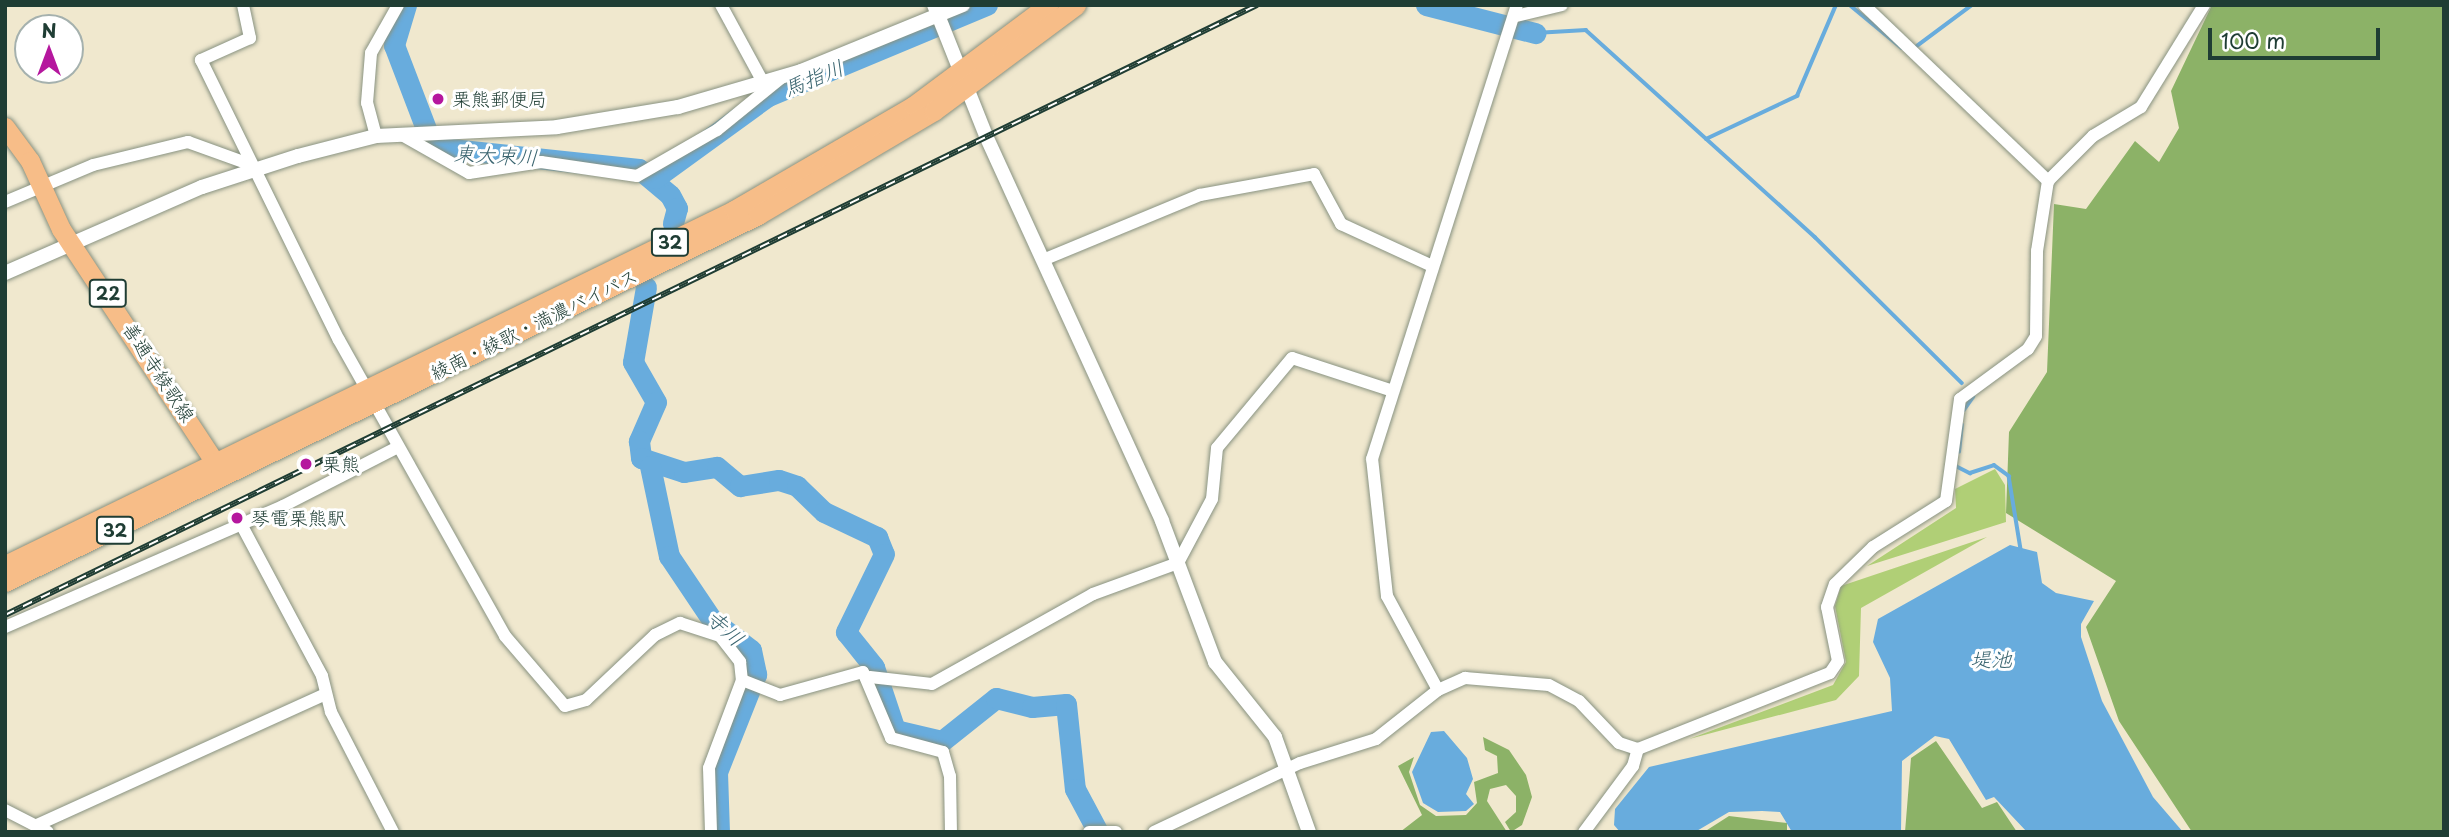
<!DOCTYPE html>
<html>
<head>
<meta charset="utf-8">
<style>
	body { margin:0 }
	#map { position:relative; width:2449px; height:837px; overflow:hidden; background:#f0e8ce; font-family:"Playpen Sans","Klee One",sans-serif }
	div>[style] { position:absolute }
	[style*='--x'] { left:calc(var(--x)*1px); top:calc(var(--y)*1px); width:calc(var(--w)*1px); rotate:calc(var(--a)*1deg) }
	.green>* { inset:0; background:#b0cf76 }
	.forest>* { inset:0; background:#8cb267 }
	.water>* { inset:0; background:#68acdd }
	.stream>* { height:3.5px; margin:-1.75px; padding:0 1.75px; transform-origin:1.75px; border-radius:1.75px; background:#68acdd }
	.river>* { height:21px; margin:-10.5px; padding:0 10.5px; transform-origin:10.5px; border-radius:10.5px; background:#68acdd }
	.roads { filter:drop-shadow(0 0 2px #889281) drop-shadow(0 0 2px #889281) }
	.minor>* { height:12px; margin:-6px; padding:0 6px; transform-origin:6px; border-radius:6px; background:#fff }
	.tertiary>* { height:14px; margin:-7px; padding:0 7px; transform-origin:7px; border-radius:7px; background:#fff }
	.primary>* { height:19px; margin:-9.5px; padding:0 9.5px; transform-origin:9.5px; border-radius:9.5px; background:#f7bd88 }
	.trunk>* { height:19px; margin:-9.5px; padding:0 9.5px; transform-origin:9.5px; border-radius:9.5px; background:#f7bd88 }
	.rail>* { height:6px; margin-top:-3px; transform-origin:0; background:repeating-linear-gradient(90deg,#fff 0 10px,#1f3d34 0 20px); box-sizing:border-box; border-block:2px solid #1f3d34 }
	.dots>* { width:19px; height:19px; translate:-50% -50%; box-sizing:border-box; border:4px solid #fff; border-radius:50% }
	span { translate:-50% -50%; white-space:nowrap; text-align:center; line-height:1.15; -webkit-text-stroke:6px #fff; paint-order:stroke }
	.shield-label span { padding:2px 5px; background:#fff; border:2px solid; border-radius:5px; -webkit-text-stroke-width:0 }
	.shield-label { font-size:18px; color:#1f3d34; font-weight:700 }
	.poi-label { font-size:19px; color:#1f3d34 }
	.left { translate:0 -50%; text-align:left }
	.street-label { font-size:19px; color:#1f3d34 }
	.water-label { font-size:21px; color:#39646f; font-style:italic }
	.frame { position:absolute; inset:0; border:7px solid #1f3d34; pointer-events:none }
	.north { position:absolute; left:14px; top:14px; width:70px; height:70px; box-sizing:border-box; background:#fff; border:2px solid #a5b1ae; border-radius:50%; rotate:0deg; font-size:19px; font-weight:700; line-height:28px; text-align:center; color:#1f3d34 }
	.north::after { content:''; display:block; margin:auto; width:24px; height:32px; background:#b5179e; clip-path:polygon(50% 0,100% 100%,50% 72%,0 100%) }
	.scale { position:absolute; left:2208px; top:28px; width:172px; height:32px; box-sizing:border-box; border:4px solid #1f3d34; border-top:0; padding-left:9px; font-size:21px; line-height:24px; white-space:nowrap; color:#1f3d34; -webkit-text-stroke:5px #fff; paint-order:stroke }
</style>
</head>
<body>
<div id="map">
	<div class="green">
		<div style="clip-path:polygon(1995px 469px,2005px 485px,2006px 522px,1867px 566px,1956px 508px,1955px 489px)"></div>
		<div style="clip-path:polygon(1987px 537px,1861px 608px,1859px 676px,1836px 700px,1689px 739px,1833px 685px,1846px 662px,1835px 606px,1841px 586px)"></div>
	</div>
	<div class="forest">
		<div style="clip-path:polygon(2212px 5px,2444px 5px,2444px 832px,2192px 832px,2119px 721px,2086px 627px,2116px 581px,2006px 513px,2009px 432px,2047px 372px,2054px 204px,2086px 209px,2135px 141px,2159px 162px,2179px 128px,2171px 91px)"></div>
		<div style="clip-path:polygon(1483px 737px,1509px 750px,1526px 775px,1532px 797px,1522px 825px,1511px 832px,1505px 822px,1516px 812px,1516px 796px,1506px 785px,1490px 789px,1487px 801px,1507px 832px,1400px 832px,1422px 815px,1398px 766px,1414px 757px,1409px 772px,1420px 805px,1436px 816px,1466px 815px,1477px 803px,1474px 782px,1498px 773px,1497px 756px,1485px 750px)"></div>
		<div style="clip-path:polygon(1936px 741px,1982px 808px,1997px 802px,2017px 832px,1905px 832px,1911px 758px)"></div>
		<div style="clip-path:polygon(1729px 816px,1787px 823px,1787px 832px,1704px 832px)"></div>
	</div>
	<div class="water">
		<div style="clip-path:polygon(2010px 545px,2037px 552px,2042px 583px,2056px 593px,2094px 601px,2081px 624px,2081px 637px,2102px 701px,2153px 797px,2183px 832px,2027px 832px,1994px 797px,1986px 800px,1949px 739px,1935px 736px,1902px 761px,1901px 832px,1792px 832px,1780px 812px,1762px 811px,1729px 812px,1695px 832px,1620px 832px,1614px 825px,1615px 809px,1649px 767px,1892px 711px,1890px 678px,1873px 642px,1878px 619px)"></div>
		<div style="clip-path:polygon(1444px 731px,1467px 758px,1473px 779px,1466px 794px,1474px 804px,1466px 811px,1438px 812px,1423px 803px,1412px 772px,1431px 732px)"></div>
	</div>
	<div class="stream">
		<div style="--x:1850;--y:5;--w:67;--a:39.6"></div>
		<div style="--x:1535;--y:33;--w:51;--a:-3.4"></div>
		<div style="--x:1586;--y:30;--w:309;--a:42.1"></div>
		<div style="--x:1815;--y:237;--w:207;--a:44.8"></div>
		<div style="--x:1917;--y:46;--w:69;--a:-36.7"></div>
		<div style="--x:1706;--y:139;--w:101;--a:-25.3"></div>
		<div style="--x:1797;--y:96;--w:99;--a:-66.8"></div>
		<div style="--x:1964;--y:410;--w:16;--a:-55"></div>
		<div style="--x:1959;--y:452;--w:27;--a:-84"></div>
		<div style="--x:1956;--y:466;--w:16;--a:27"></div>
		<div style="--x:1970;--y:473;--w:25;--a:-18"></div>
		<div style="--x:1994;--y:465;--w:19;--a:36"></div>
		<div style="--x:2009;--y:476;--w:74;--a:80.7"></div>
	</div>
	<div class="river">
		<div style="--x:406;--y:5;--w:42;--a:106.7"></div>
		<div style="--x:394;--y:45;--w:109;--a:69.1"></div>
		<div style="--x:433;--y:147;--w:207;--a:6.1"></div>
		<div style="--x:639;--y:169;--w:40;--a:40"></div>
		<div style="--x:670;--y:195;--w:15;--a:62"></div>
		<div style="--x:677;--y:208;--w:16;--a:105"></div>
		<div style="--x:1426;--y:5;--w:113;--a:14.4"></div>
		<div style="--x:655;--y:178;--w:140;--a:-36"></div>
		<div style="--x:768;--y:96;--w:237;--a:-22.6"></div>
		<div style="--x:646;--y:287;--w:76;--a:99.8"></div>
		<div style="--x:633;--y:362;--w:46;--a:60.1"></div>
		<div style="--x:656;--y:402;--w:43;--a:113.6"></div>
		<div style="--x:639;--y:441;--w:17;--a:83"></div>
		<div style="--x:641;--y:458;--w:45;--a:18"></div>
		<div style="--x:684;--y:472;--w:33;--a:-9"></div>
		<div style="--x:717;--y:467;--w:30;--a:40"></div>
		<div style="--x:740;--y:486;--w:39;--a:-9"></div>
		<div style="--x:779;--y:480;--w:19;--a:18"></div>
		<div style="--x:797;--y:486;--w:37;--a:44"></div>
		<div style="--x:824;--y:512;--w:59;--a:25.3"></div>
		<div style="--x:877;--y:537;--w:18;--a:68"></div>
		<div style="--x:884;--y:554;--w:87;--a:116"></div>
		<div style="--x:846;--y:632;--w:45;--a:51.3"></div>
		<div style="--x:874;--y:667;--w:66;--a:71.6"></div>
		<div style="--x:895;--y:730;--w:48;--a:13.2"></div>
		<div style="--x:942;--y:741;--w:69;--a:-38.5"></div>
		<div style="--x:996;--y:698;--w:37;--a:14"></div>
		<div style="--x:1032;--y:707;--w:34;--a:-5"></div>
		<div style="--x:1066;--y:704;--w:85;--a:84"></div>
		<div style="--x:1075;--y:789;--w:49;--a:61.9"></div>
		<div style="--x:650;--y:466;--w:92;--a:78.1"></div>
		<div style="--x:669;--y:556;--w:77;--a:56.1"></div>
		<div style="--x:712;--y:620;--w:49;--a:37.6"></div>
		<div style="--x:751;--y:650;--w:25;--a:78"></div>
		<div style="--x:756;--y:674;--w:105;--a:111.7"></div>
		<div style="--x:717;--y:772;--w:60;--a:88.1"></div>
	</div>
	<div class="roads">
		<div class="minor">
			<div style="--x:243;--y:5;--w:34;--a:78"></div>
			<div style="--x:250;--y:38;--w:54;--a:155.8"></div>
			<div style="--x:201;--y:60;--w:312;--a:63.8"></div>
			<div style="--x:339;--y:340;--w:339;--a:60.7"></div>
			<div style="--x:505;--y:636;--w:92;--a:49.4"></div>
			<div style="--x:565;--y:706;--w:22;--a:-16"></div>
			<div style="--x:586;--y:700;--w:95;--a:-43.3"></div>
			<div style="--x:655;--y:635;--w:28;--a:-26"></div>
			<div style="--x:680;--y:623;--w:42;--a:18"></div>
			<div style="--x:720;--y:636;--w:33;--a:52"></div>
			<div style="--x:740;--y:662;--w:18;--a:84"></div>
			<div style="--x:742;--y:680;--w:94;--a:110.6"></div>
			<div style="--x:709;--y:768;--w:64;--a:88.2"></div>
			<div style="--x:721;--y:5;--w:88;--a:61.4"></div>
			<div style="--x:1864;--y:5;--w:255;--a:43.7"></div>
			<div style="--x:1516;--y:16;--w:47;--a:-13.4"></div>
			<div style="--x:402;--y:135;--w:77;--a:29.6"></div>
			<div style="--x:469;--y:173;--w:73;--a:-8.7"></div>
			<div style="--x:541;--y:162;--w:97;--a:8.3"></div>
			<div style="--x:637;--y:176;--w:92;--a:-29.9"></div>
			<div style="--x:717;--y:130;--w:82;--a:-39.1"></div>
			<div style="--x:376;--y:136;--w:34;--a:-105"></div>
			<div style="--x:367;--y:103;--w:50;--a:-85.4"></div>
			<div style="--x:371;--y:53;--w:55;--a:-60.6"></div>
			<div style="--x:5;--y:202;--w:95;--a:-22.8"></div>
			<div style="--x:93;--y:165;--w:98;--a:-13.6"></div>
			<div style="--x:188;--y:142;--w:68;--a:19.8"></div>
			<div style="--x:1043;--y:260;--w:170;--a:-22.5"></div>
			<div style="--x:1200;--y:195;--w:116;--a:-10.4"></div>
			<div style="--x:1314;--y:174;--w:57;--a:61.6"></div>
			<div style="--x:1341;--y:224;--w:98;--a:24.7"></div>
			<div style="--x:241;--y:524;--w:172;--a:61.9"></div>
			<div style="--x:322;--y:676;--w:37;--a:76"></div>
			<div style="--x:331;--y:712;--w:135;--a:62.7"></div>
			<div style="--x:5;--y:627;--w:303;--a:-23.5"></div>
			<div style="--x:283;--y:506;--w:129;--a:-27.2"></div>
			<div style="--x:870;--y:677;--w:62;--a:6.4"></div>
			<div style="--x:932;--y:684;--w:184;--a:-29.2"></div>
			<div style="--x:1093;--y:594;--w:90;--a:-20"></div>
			<div style="--x:1178;--y:563;--w:72;--a:-62"></div>
			<div style="--x:1212;--y:499;--w:51;--a:-84.4"></div>
			<div style="--x:1217;--y:448;--w:117;--a:-50.2"></div>
			<div style="--x:1292;--y:358;--w:103;--a:18.1"></div>
			<div style="--x:742;--y:680;--w:41;--a:21.5"></div>
			<div style="--x:780;--y:695;--w:86;--a:-15.5"></div>
			<div style="--x:863;--y:672;--w:72;--a:67"></div>
			<div style="--x:891;--y:738;--w:54;--a:15.1"></div>
			<div style="--x:943;--y:752;--w:25;--a:74"></div>
			<div style="--x:950;--y:776;--w:56;--a:89"></div>
			<div style="--x:1438;--y:690;--w:107;--a:-118.5"></div>
			<div style="--x:1387;--y:596;--w:138;--a:-96.2"></div>
			<div style="--x:1372;--y:459;--w:477;--a:-72.3"></div>
			<div style="--x:5;--y:810;--w:48;--a:27.1"></div>
			<div style="--x:37;--y:825;--w:317;--a:-24.4"></div>
			<div style="--x:1089;--y:832;--w:27;--a:0"></div>
			<div style="--x:1154;--y:832;--w:161;--a:-25.3"></div>
			<div style="--x:1300;--y:763;--w:80;--a:-17.5"></div>
			<div style="--x:1376;--y:739;--w:79;--a:-38.3"></div>
			<div style="--x:1438;--y:690;--w:30;--a:-24"></div>
			<div style="--x:1465;--y:678;--w:84;--a:4.8"></div>
			<div style="--x:1549;--y:685;--w:34;--a:28"></div>
			<div style="--x:1579;--y:701;--w:58;--a:46.4"></div>
			<div style="--x:1619;--y:743;--w:20;--a:18"></div>
			<div style="--x:1638;--y:749;--w:206;--a:-21.6"></div>
			<div style="--x:1830;--y:673;--w:14;--a:-56"></div>
			<div style="--x:1838;--y:661;--w:55;--a:-101.5"></div>
			<div style="--x:1827;--y:607;--w:24;--a:-71"></div>
			<div style="--x:1835;--y:584;--w:53;--a:-44.2"></div>
			<div style="--x:1873;--y:547;--w:86;--a:-32.2"></div>
			<div style="--x:1946;--y:501;--w:103;--a:-82.2"></div>
			<div style="--x:1960;--y:399;--w:84;--a:-36.3"></div>
			<div style="--x:2028;--y:349;--w:15;--a:-58"></div>
			<div style="--x:2036;--y:336;--w:85;--a:-89.3"></div>
			<div style="--x:2037;--y:251;--w:71;--a:-81.1"></div>
			<div style="--x:2048;--y:181;--w:64;--a:-45"></div>
			<div style="--x:2093;--y:136;--w:56;--a:-31.1"></div>
			<div style="--x:2141;--y:107;--w:120;--a:-58.3"></div>
			<div style="--x:1584;--y:832;--w:82;--a:-53.4"></div>
			<div style="--x:1633;--y:766;--w:18;--a:-74"></div>
		</div>
		<div class="tertiary">
			<div style="--x:934;--y:5;--w:141;--a:68.3"></div>
			<div style="--x:986;--y:136;--w:423;--a:65.4"></div>
			<div style="--x:1162;--y:521;--w:151;--a:69.4"></div>
			<div style="--x:1215;--y:662;--w:96;--a:51.3"></div>
			<div style="--x:1275;--y:737;--w:101;--a:70.3"></div>
			<div style="--x:5;--y:273;--w:215;--a:-23.6"></div>
			<div style="--x:202;--y:187;--w:101;--a:-17.9"></div>
			<div style="--x:298;--y:156;--w:81;--a:-14.4"></div>
			<div style="--x:376;--y:136;--w:181;--a:-2.8"></div>
			<div style="--x:557;--y:127;--w:123;--a:-9.4"></div>
			<div style="--x:678;--y:107;--w:128;--a:-16.3"></div>
			<div style="--x:801;--y:71;--w:175;--a:-22.2"></div>
		</div>
		<div class="primary">
			<div style="--x:5;--y:127;--w:42;--a:53.7"></div>
			<div style="--x:30;--y:161;--w:75;--a:65.5"></div>
			<div style="--x:61;--y:229;--w:295;--a:56.6"></div>
		</div>
		<div class="trunk">
			<div style="--x:5;--y:565;--w:811;--a:-25.96"></div>
			<div style="--x:734;--y:210;--w:207;--a:-30.2"></div>
			<div style="--x:913;--y:106;--w:169;--a:-36.8"></div>
			<div style="--x:5;--y:582;--w:838;--a:-25.98"></div>
			<div style="--x:758;--y:215;--w:204;--a:-30.6"></div>
			<div style="--x:934;--y:111;--w:177;--a:-36.7"></div>
		</div>
	</div>
	<div class="rail">
		<div style="--x:5;--y:615;--w:1393;--a:-25.98"></div>
	</div>
	<div class="dots">
		<div style="left:438px;top:99px;background:#b5179e"></div>
		<div style="left:306px;top:464px;background:#b5179e"></div>
		<div style="left:237px;top:518px;background:#b5179e"></div>
	</div>
	<div class="shield-label">
		<span style="left:670px;top:242px">32</span>
		<span style="left:108px;top:293px">22</span>
		<span style="left:115px;top:530px">32</span>
	</div>
	<div class="poi-label">
		<span class="left" style="left:452px;top:99px">栗熊郵便局</span>
		<span class="left" style="left:322px;top:464px">栗熊</span>
		<span class="left" style="left:251px;top:518px">琴電栗熊駅</span>
	</div>
	<div class="street-label">
		<span style="left:534px;top:324px;rotate:-26deg">綾南・綾歌・満濃バイパス</span>
		<span style="left:159px;top:372px;rotate:57deg">善通寺綾歌線</span>
	</div>
	<div class="water-label">
		<span style="left:813px;top:77px;rotate:-22deg">馬指川</span>
		<span style="left:496px;top:154px;rotate:3deg">東大束川</span>
		<span style="left:726px;top:627px;rotate:42deg">寺川</span>
		<span style="left:1991px;top:658px">堤池</span>
	</div>
	<div class="frame"></div>
	<div class="north">N</div>
	<div class="scale">100 m</div>
</div>
</body>
</html>
